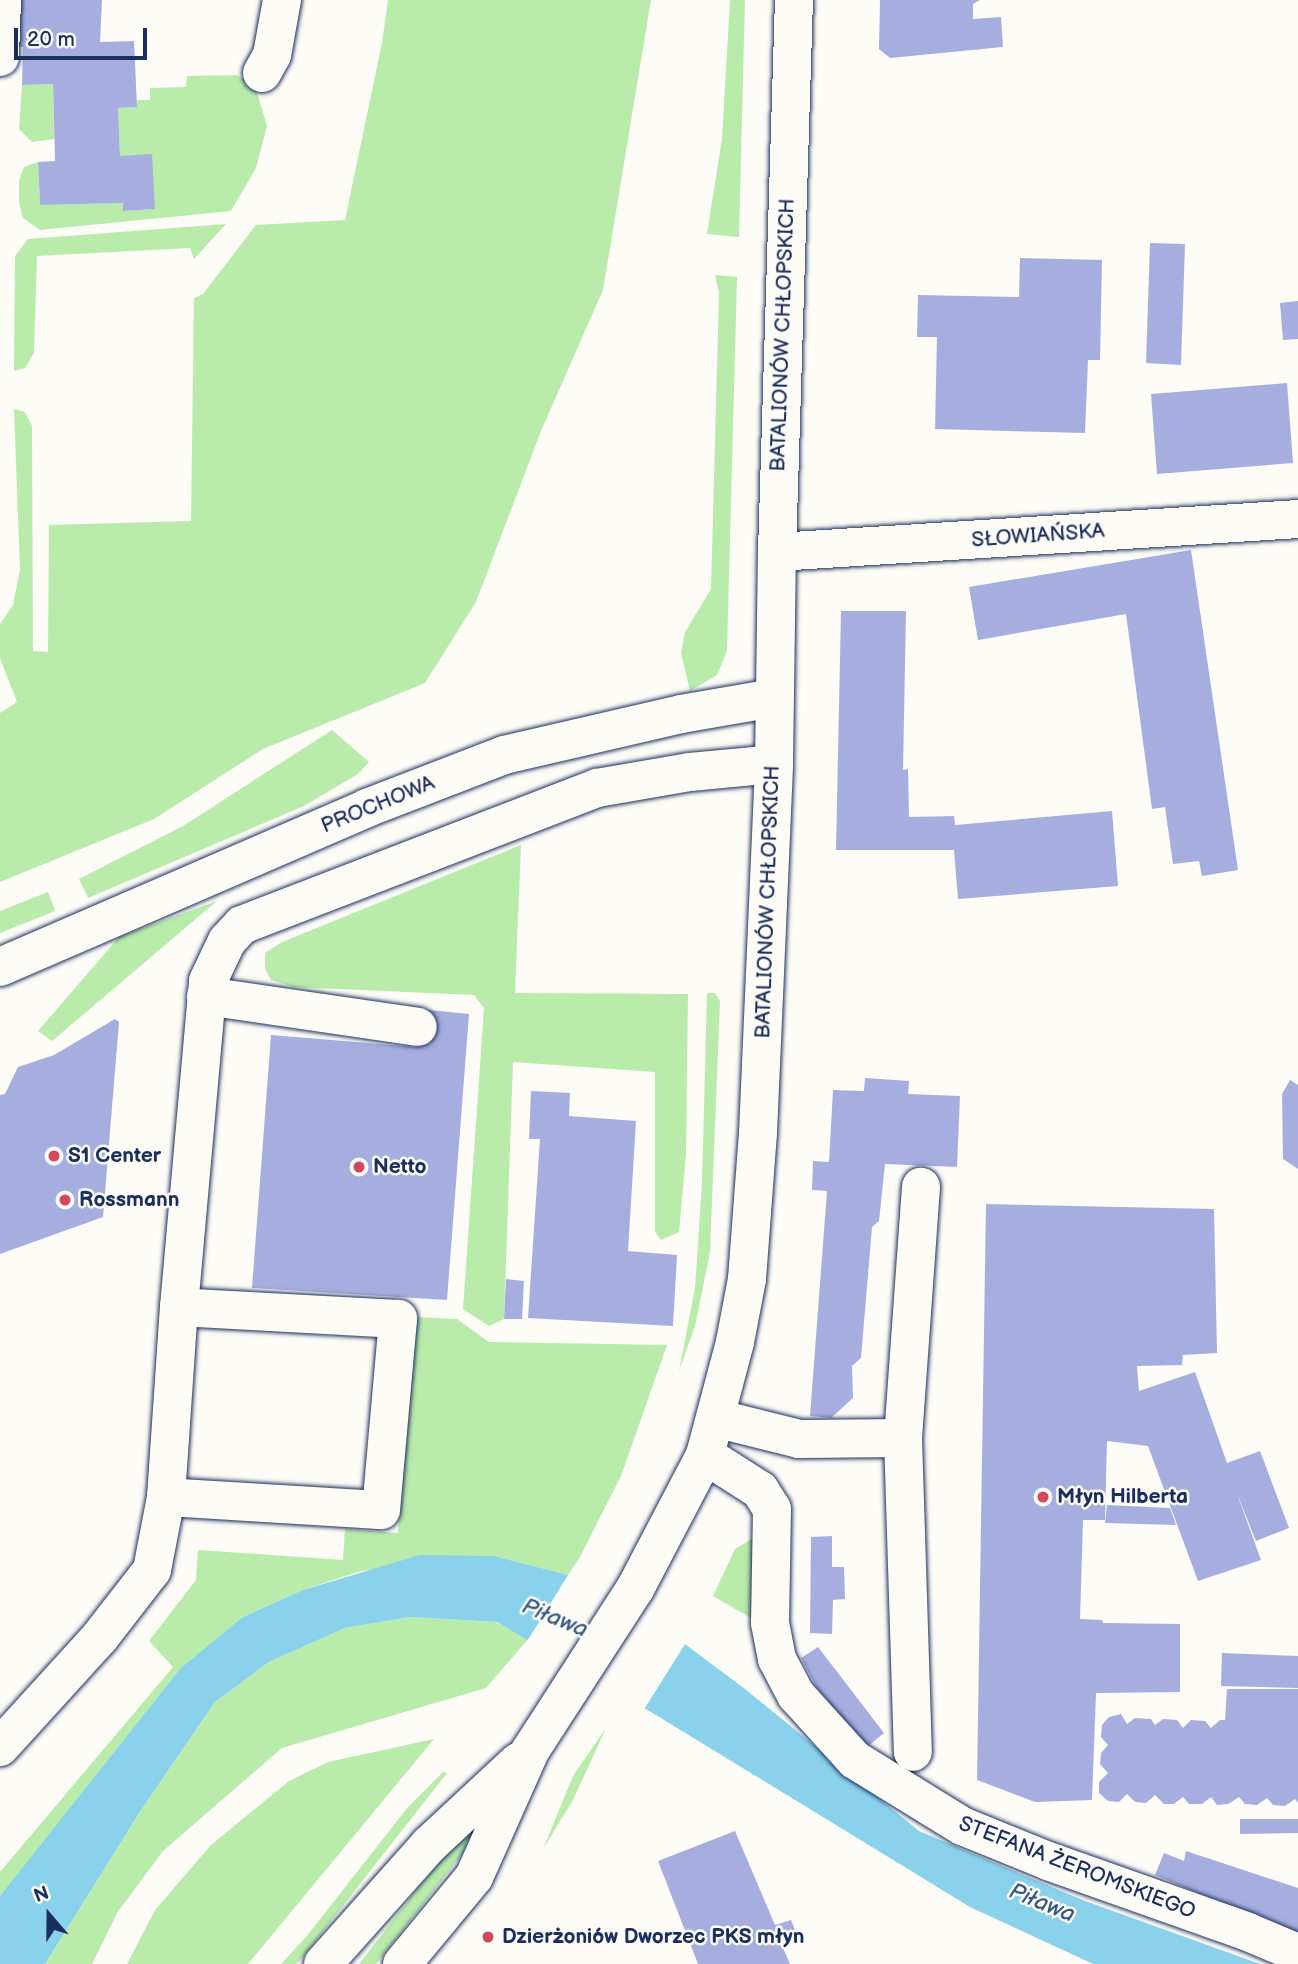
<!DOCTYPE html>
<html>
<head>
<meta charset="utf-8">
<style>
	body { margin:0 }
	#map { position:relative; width:1298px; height:1964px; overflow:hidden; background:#fdfcf7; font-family:"Balsamiq Sans",sans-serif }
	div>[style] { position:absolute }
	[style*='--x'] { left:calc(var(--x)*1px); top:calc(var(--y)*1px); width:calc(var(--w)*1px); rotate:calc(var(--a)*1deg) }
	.green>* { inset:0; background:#b9ebab }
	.water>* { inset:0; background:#8ad2ec }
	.pier>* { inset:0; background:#fdfcf7 }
	.building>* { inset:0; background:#a5aedf }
	.roads { filter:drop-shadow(0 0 2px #1b2f5e) drop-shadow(0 0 2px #1b2f5e) }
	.minor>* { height:38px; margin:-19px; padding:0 19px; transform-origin:19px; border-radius:19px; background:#fdfcf7 }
	.major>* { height:38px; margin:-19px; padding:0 19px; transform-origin:19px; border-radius:19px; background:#fdfcf7 }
	.dots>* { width:19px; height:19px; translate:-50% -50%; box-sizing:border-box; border:4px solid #fdfcf7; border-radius:50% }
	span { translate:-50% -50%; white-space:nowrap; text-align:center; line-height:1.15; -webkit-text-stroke:5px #fdfcf7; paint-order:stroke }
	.street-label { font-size:21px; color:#1b2f5e }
	.poi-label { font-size:21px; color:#1b2f5e; font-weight:700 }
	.left { translate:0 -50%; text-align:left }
	.water-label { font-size:23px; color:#375882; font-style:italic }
	.north { position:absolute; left:14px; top:1880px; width:70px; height:70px; -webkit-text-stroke:5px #fdfcf7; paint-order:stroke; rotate:340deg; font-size:19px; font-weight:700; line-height:28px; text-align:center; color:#1b2f5e }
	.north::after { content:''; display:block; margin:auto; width:24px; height:32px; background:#1b2f5e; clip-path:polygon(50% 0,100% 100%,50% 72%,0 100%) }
	.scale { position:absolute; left:14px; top:28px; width:133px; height:32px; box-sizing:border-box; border:4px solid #1b2f5e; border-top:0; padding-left:9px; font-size:21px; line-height:24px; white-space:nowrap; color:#1b2f5e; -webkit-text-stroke:5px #fdfcf7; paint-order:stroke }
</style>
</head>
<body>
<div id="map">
	<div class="green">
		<div style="clip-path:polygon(388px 0,651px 0,603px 290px,541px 431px,476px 602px,425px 683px,263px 749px,154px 819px,0 882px,0 713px,17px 702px,0 658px,0 624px,13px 605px,20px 570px,14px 409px,25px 412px,32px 426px,33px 651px,48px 652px,49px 525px,191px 521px,194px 298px,203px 294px,256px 225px,345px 220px,382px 43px)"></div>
		<div style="clip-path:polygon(730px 0,745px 0,739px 237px,707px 234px,722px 139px)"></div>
		<div style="clip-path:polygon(237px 75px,255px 86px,267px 126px,256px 168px,231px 211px,40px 230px,23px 218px,19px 203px,19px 181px,24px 167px,38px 162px,40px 205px,123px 203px,123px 211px,154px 209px,120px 156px,118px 108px,137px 107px,137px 100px,150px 100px,150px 88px,186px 87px,187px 76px)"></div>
		<div style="clip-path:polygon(53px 84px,54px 139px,32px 142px,19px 129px,22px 85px)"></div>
		<div style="clip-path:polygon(226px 224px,194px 259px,190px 248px,37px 256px,34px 353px,25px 368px,14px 371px,15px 256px,28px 239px)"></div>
		<div style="clip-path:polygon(715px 275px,737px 277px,727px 651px,717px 675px,690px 691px,681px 653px,685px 632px,711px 589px,719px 293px)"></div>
		<div style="clip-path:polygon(332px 730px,369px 762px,358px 774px,304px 806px,88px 898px,79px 879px,183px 826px)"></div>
		<div style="clip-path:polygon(521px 845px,515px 993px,688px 994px,686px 1154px,679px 1232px,661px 1240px,655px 1232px,655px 1072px,513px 1062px,504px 1319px,489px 1326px,463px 1309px,484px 1008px,474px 995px,293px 987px,271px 980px,265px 969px,265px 953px,282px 942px)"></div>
		<div style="clip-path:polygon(48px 892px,55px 911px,0 933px,0 911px)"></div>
		<div style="clip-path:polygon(217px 901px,52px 1041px,38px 1031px,119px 937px)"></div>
		<div style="clip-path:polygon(707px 993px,715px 993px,720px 1001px,710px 1252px,695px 1326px,679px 1371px,695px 1288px,702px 1183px)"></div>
		<div style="clip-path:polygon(412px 1317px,457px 1319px,489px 1342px,667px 1345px,621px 1476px,580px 1557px,568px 1575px,495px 1556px,361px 1571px,303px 1590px,243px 1617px,0 1896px,0 1872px,173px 1667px,149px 1641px,196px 1580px,198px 1550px,343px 1560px,345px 1529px,398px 1533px)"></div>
		<div style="clip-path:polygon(763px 1532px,756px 1621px,713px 1596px,735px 1549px)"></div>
		<div style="clip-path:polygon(410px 1617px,496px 1622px,529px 1638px,486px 1688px,282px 1748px,163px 1851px,117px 1913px,92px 1964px,45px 1964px,141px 1810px,215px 1702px,269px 1662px,345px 1628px)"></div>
		<div style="clip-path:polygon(606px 1728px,573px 1800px,543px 1849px,573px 1776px)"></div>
		<div style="clip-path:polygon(434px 1739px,248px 1964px,127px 1964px,155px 1910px,211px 1845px,289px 1781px,328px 1762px)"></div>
		<div style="clip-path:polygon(443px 1772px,447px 1773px,302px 1958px,296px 1964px,281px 1964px,306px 1937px,408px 1807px)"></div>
		<div style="clip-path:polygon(474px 1816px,485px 1825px,376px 1964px,359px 1964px)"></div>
	</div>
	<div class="water">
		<div style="clip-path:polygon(420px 1555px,495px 1556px,568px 1575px,682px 1642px,745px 1689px,919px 1831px,1085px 1901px,1260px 1964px,1093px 1964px,970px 1907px,651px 1712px,497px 1622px,410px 1617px,345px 1628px,269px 1662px,215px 1702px,141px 1810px,45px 1964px,0 1964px,0 1896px,181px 1668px,243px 1617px,303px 1590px)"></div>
	</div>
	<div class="pier">
		<div style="clip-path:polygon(570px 1572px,687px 1641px,643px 1711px,526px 1643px)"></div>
	</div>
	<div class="building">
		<div style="clip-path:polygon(20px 0,102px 0,100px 42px,134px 41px,137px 107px,118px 108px,120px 156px,152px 154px,155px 209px,123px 211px,123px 203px,40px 205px,38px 162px,55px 161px,53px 84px,22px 85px,23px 47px,18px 47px)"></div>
		<div style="clip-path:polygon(880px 0,980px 0,973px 4px,973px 19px,1001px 17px,1003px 47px,890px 58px,879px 49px)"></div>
		<div style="clip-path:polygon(1150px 243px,1185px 244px,1181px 365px,1146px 363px)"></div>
		<div style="clip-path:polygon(1020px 258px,1102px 260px,1100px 360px,1088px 360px,1085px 433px,935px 429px,937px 337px,917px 337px,918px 295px,1019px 297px)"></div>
		<div style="clip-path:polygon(1298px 301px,1298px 339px,1283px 340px,1280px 303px)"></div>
		<div style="clip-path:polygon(1287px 383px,1293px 463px,1157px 474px,1151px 394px)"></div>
		<div style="clip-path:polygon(1191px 550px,1238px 870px,1202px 876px,1199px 861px,1173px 864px,1165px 807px,1152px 809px,1126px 614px,978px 640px,969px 587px)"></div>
		<div style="clip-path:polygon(841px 611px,906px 611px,903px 770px,908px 769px,909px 817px,954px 816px,955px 825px,1112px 811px,1118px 886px,958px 899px,954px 850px,836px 850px)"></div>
		<div style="clip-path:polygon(420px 1009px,469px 1014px,447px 1300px,252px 1288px,271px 1035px,416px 1047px)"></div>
		<div style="clip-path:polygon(115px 1019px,119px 1022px,103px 1217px,0 1254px,0 1095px,5px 1094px,18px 1067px,54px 1055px)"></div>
		<div style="clip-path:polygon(865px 1078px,909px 1081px,908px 1094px,960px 1096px,957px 1167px,885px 1164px,879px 1221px,872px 1227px,861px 1358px,852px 1366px,853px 1398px,831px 1418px,810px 1416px,827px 1191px,812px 1190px,813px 1161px,829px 1162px,833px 1090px,864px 1091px)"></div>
		<div style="clip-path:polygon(1290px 1080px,1298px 1085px,1298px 1169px,1283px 1159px,1282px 1094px)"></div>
		<div style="clip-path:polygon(531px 1091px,570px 1093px,569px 1116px,636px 1121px,628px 1251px,677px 1255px,673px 1326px,528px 1318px,540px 1139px,529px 1139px)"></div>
		<div style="clip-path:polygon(986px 1204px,1214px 1209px,1217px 1353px,1183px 1355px,1182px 1365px,1137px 1366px,1139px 1391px,1195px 1372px,1227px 1463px,1260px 1451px,1289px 1528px,1256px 1541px,1236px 1491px,1261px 1560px,1198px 1581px,1148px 1446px,1107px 1441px,1105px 1520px,1083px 1520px,1080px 1619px,1102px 1620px,1103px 1623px,1180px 1624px,1180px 1692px,1096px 1693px,1092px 1800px,1035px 1802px,977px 1780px)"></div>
		<div style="clip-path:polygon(506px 1279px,524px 1281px,522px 1319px,504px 1319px)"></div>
		<div style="clip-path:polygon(1107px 1505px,1170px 1508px,1176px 1525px,1105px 1523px)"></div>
		<div style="clip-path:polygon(832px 1536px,832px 1567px,844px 1567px,845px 1599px,833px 1600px,832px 1634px,810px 1633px,811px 1537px)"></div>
		<div style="clip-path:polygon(818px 1647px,884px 1733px,867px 1747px,816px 1687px,801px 1658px)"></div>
		<div style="clip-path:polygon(1222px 1653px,1298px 1656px,1298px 1688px,1221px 1686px)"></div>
		<div style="clip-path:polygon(1227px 1689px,1298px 1689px,1298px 1803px,1295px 1799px,1285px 1806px,1273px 1805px,1267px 1798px,1257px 1805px,1245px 1804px,1239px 1797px,1228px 1804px,1217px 1805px,1211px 1797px,1202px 1804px,1189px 1804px,1183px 1797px,1174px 1804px,1164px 1804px,1155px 1795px,1146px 1803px,1135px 1802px,1127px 1794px,1119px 1802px,1108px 1801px,1099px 1793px,1099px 1782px,1108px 1773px,1100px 1764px,1101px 1753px,1108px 1745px,1101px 1737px,1102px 1725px,1109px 1717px,1121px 1714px,1127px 1724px,1135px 1718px,1151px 1719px,1155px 1725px,1163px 1719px,1177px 1720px,1183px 1728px,1191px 1720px,1205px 1721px,1211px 1728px,1220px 1720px,1225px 1720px)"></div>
		<div style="clip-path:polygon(1240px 1819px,1298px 1819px,1298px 1833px,1240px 1834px)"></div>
		<div style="clip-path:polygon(735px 1831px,775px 1925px,791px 1920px,799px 1940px,783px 1948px,790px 1964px,698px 1964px,658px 1861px)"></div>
		<div style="clip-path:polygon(1186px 1851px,1298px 1888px,1298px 1935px,1155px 1875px,1164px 1853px,1184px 1861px)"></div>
	</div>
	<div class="roads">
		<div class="minor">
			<div style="--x:0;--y:57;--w:57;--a:-88"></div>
			<div style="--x:262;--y:73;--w:21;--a:-61"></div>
			<div style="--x:272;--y:55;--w:56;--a:-79.7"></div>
			<div style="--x:777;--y:552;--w:522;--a:-3.62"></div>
			<div style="--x:0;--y:967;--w:400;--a:-23.4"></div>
			<div style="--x:367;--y:808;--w:147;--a:-21.1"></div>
			<div style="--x:504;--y:755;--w:182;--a:-13"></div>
			<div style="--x:681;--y:714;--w:94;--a:-9.8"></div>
			<div style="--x:206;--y:996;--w:214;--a:8.3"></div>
			<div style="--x:715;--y:1418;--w:87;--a:14"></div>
			<div style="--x:799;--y:1439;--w:104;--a:-0.6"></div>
			<div style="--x:903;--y:1438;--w:252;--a:-85.9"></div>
			<div style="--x:903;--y:1438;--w:314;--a:88.2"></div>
			<div style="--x:705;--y:1455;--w:65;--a:32.5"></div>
			<div style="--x:760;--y:1490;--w:22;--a:58"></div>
			<div style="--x:772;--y:1509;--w:114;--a:91"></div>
			<div style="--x:770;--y:1623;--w:37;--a:79"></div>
			<div style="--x:777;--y:1659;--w:41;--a:62.2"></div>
			<div style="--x:796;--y:1695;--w:88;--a:47.8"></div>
			<div style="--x:855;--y:1760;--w:126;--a:31.7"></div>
			<div style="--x:962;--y:1826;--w:93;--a:22.1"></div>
			<div style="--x:1048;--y:1861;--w:212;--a:19.5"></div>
			<div style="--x:1248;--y:1932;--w:54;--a:22.8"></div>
			<div style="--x:166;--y:1497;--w:215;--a:3.5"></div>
			<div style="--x:381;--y:1510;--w:192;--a:-84.9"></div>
			<div style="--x:398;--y:1319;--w:219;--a:-176.9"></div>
			<div style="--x:0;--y:1747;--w:149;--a:-47.7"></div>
			<div style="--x:100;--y:1637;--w:85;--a:-52.2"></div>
			<div style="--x:152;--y:1570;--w:74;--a:-79.1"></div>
			<div style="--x:166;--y:1497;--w:190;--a:-86.1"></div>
			<div style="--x:179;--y:1307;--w:327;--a:-84.9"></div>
			<div style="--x:208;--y:981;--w:44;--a:-64.6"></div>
			<div style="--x:227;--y:941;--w:22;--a:-47"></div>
			<div style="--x:242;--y:925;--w:381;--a:-21.1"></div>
			<div style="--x:597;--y:788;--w:94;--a:-9.8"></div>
			<div style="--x:690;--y:772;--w:84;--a:-5.4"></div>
		</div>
		<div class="major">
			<div style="--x:323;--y:1964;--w:159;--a:-48.3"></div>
			<div style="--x:429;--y:1845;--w:122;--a:-43"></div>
			<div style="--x:402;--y:1964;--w:113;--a:-50.4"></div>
			<div style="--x:474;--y:1877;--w:138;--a:-66"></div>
			<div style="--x:530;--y:1751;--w:193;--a:-57.1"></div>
			<div style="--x:635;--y:1589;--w:151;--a:-62.4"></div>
			<div style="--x:705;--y:1455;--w:117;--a:-75.1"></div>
			<div style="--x:735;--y:1342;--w:64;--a:-79.2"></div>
			<div style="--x:747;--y:1279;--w:146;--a:-85.7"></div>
			<div style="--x:758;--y:1133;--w:369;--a:-87.5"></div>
			<div style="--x:774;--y:764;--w:212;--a:-89.2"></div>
			<div style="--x:777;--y:552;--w:552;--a:-88.24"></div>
		</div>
	</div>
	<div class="dots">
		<div style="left:54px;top:1156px;background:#d1495b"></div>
		<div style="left:359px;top:1167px;background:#d1495b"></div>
		<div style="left:65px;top:1200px;background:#d1495b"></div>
		<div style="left:1043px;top:1497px;background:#d1495b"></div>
		<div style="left:488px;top:1937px;background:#d1495b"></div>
	</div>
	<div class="street-label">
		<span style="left:783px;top:335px;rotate:-88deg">BATALIONÓW CHŁOPSKICH</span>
		<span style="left:1038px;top:536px;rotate:-4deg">SŁOWIAŃSKA</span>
		<span style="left:378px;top:805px;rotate:-22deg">PROCHOWA</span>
		<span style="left:768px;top:902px;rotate:-88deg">BATALIONÓW CHŁOPSKICH</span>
		<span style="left:1077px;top:1868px;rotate:21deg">STEFANA ŻEROMSKIEGO</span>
	</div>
	<div class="poi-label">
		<span class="left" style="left:68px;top:1156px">S1 Center</span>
		<span class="left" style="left:373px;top:1167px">Netto</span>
		<span class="left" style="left:79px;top:1200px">Rossmann</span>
		<span class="left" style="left:1057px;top:1497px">Młyn Hilberta</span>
		<span class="left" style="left:502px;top:1937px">Dzierżoniów Dworzec PKS młyn</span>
	</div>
	<div class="water-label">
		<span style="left:555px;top:1618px;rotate:22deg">Piława</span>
		<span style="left:1042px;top:1903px;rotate:22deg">Piława</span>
	</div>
	<div class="north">N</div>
	<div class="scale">20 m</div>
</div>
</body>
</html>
